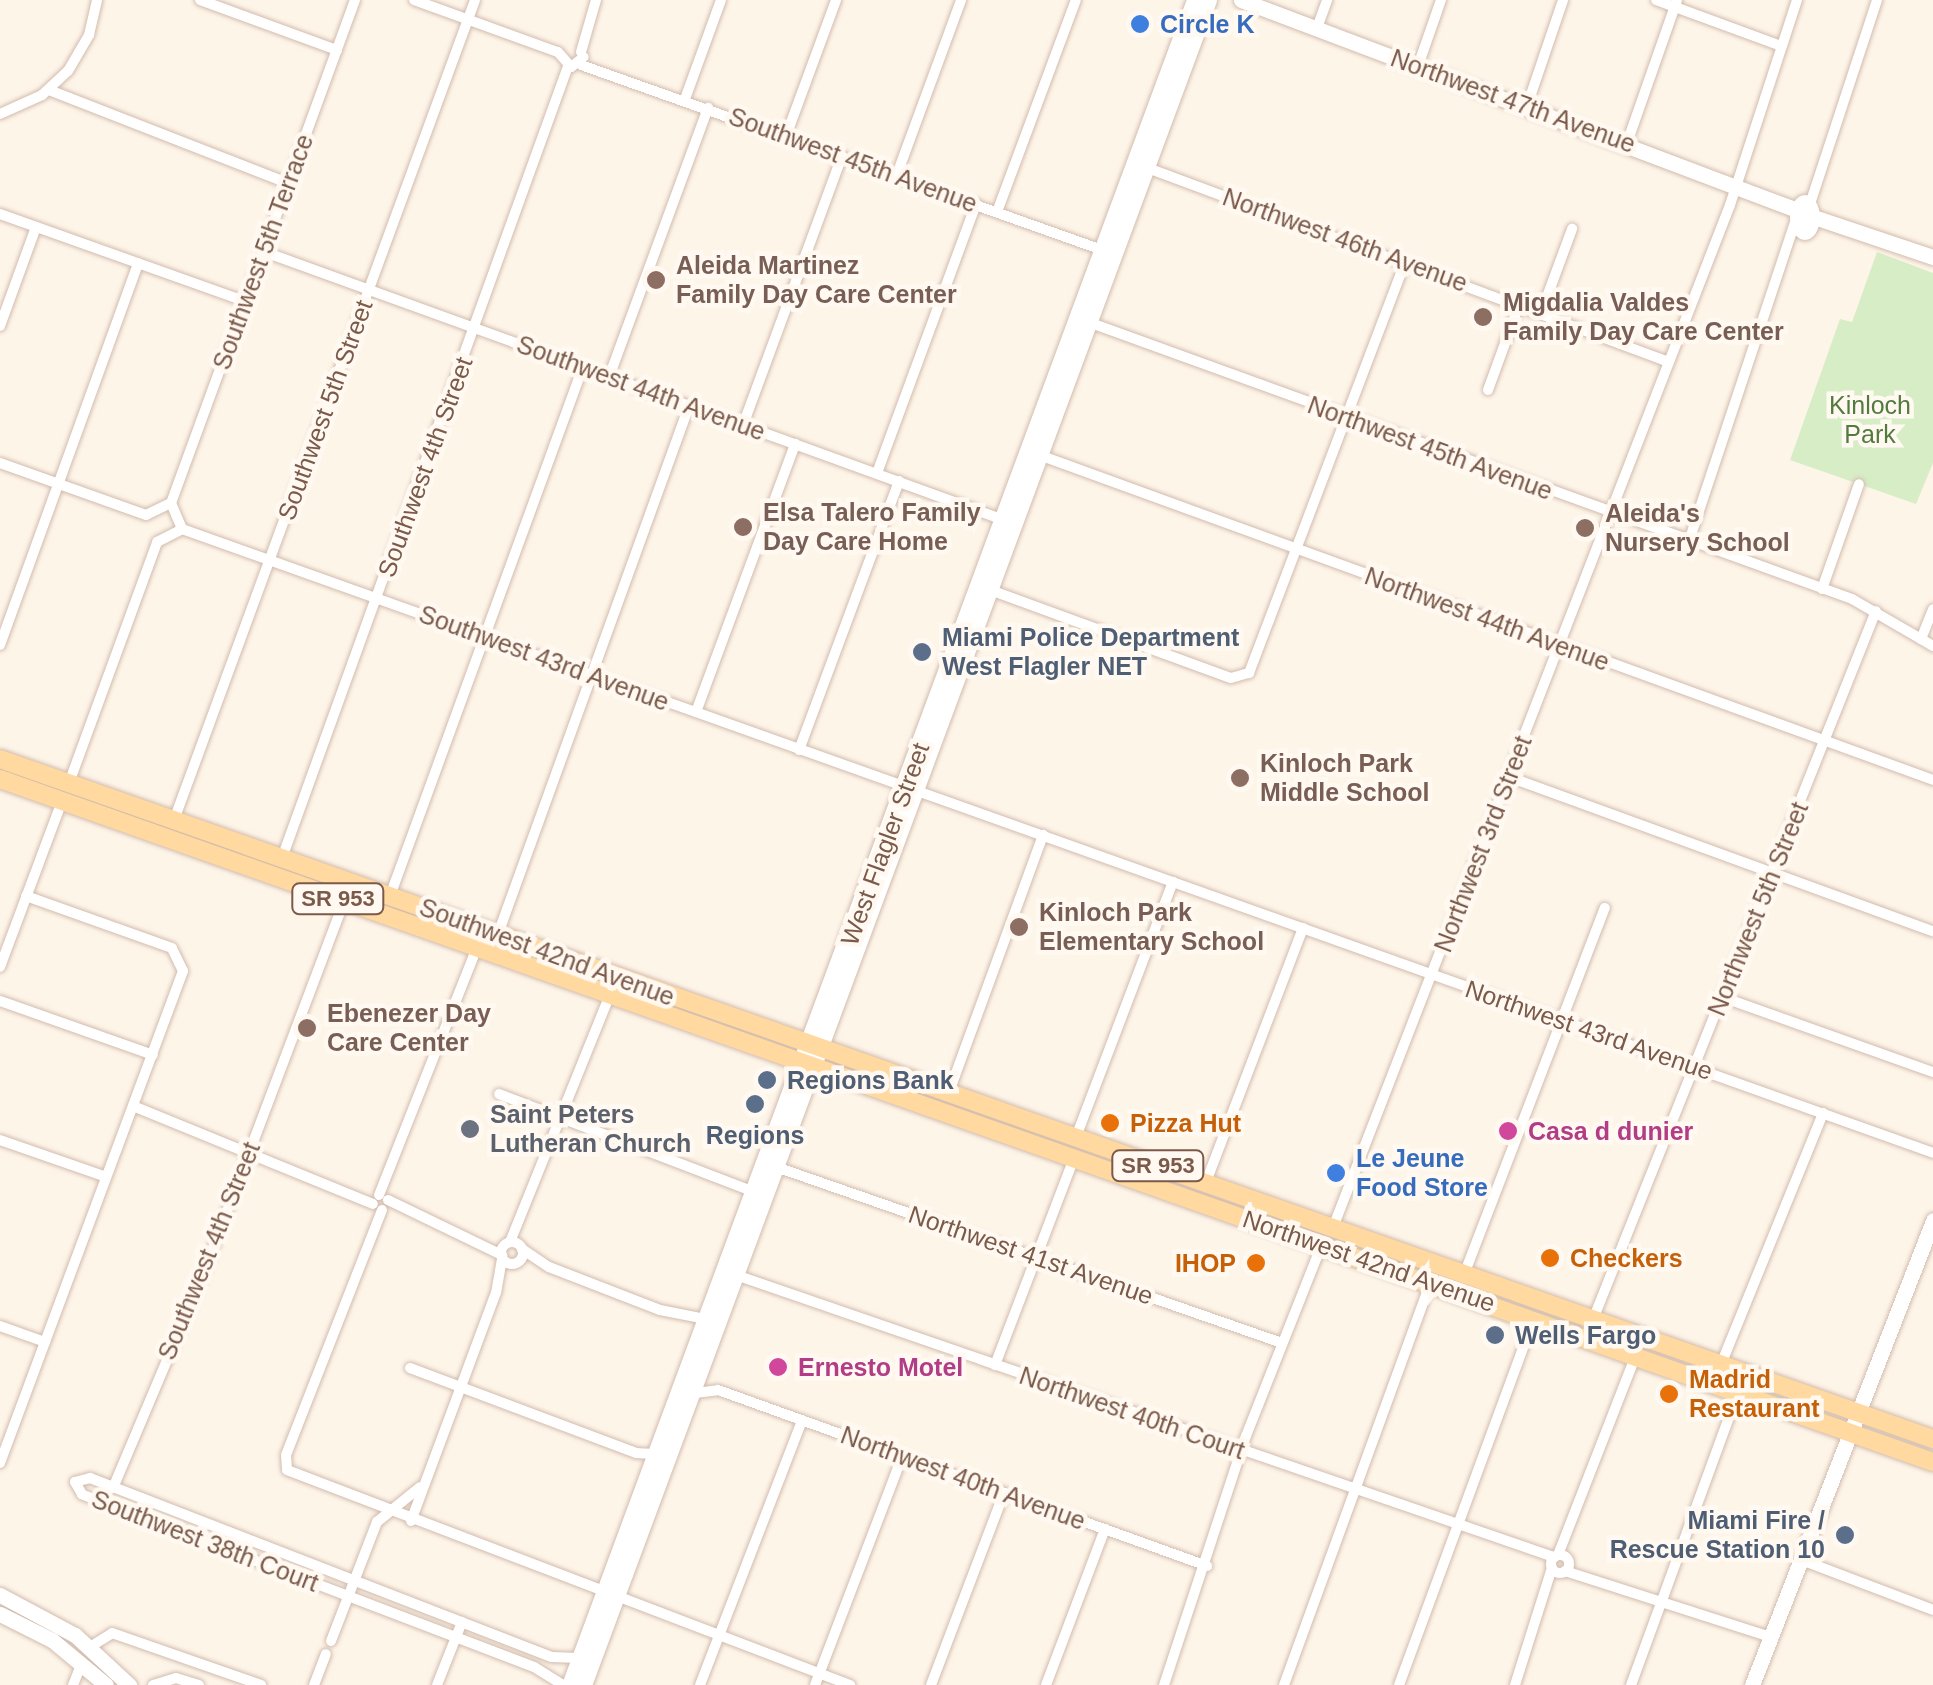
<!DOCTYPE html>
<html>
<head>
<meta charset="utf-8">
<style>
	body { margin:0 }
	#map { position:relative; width:1933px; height:1685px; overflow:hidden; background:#fef5e9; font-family:Helvetica,sans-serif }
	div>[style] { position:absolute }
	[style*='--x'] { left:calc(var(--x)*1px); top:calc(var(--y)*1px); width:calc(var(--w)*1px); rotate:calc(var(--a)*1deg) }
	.green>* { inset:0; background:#d7edc6 }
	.roads { filter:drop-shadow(0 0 2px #d2bcad) drop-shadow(0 0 2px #d2bcad) }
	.street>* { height:10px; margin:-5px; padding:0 5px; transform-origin:5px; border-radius:5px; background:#fff }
	.street>.ring { margin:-5px; padding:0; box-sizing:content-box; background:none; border:10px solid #fff; border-radius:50% }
	.secondary>* { height:15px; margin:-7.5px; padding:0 7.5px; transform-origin:7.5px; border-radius:7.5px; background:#fff }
	.secondary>.ring { margin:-7.5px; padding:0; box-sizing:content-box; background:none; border:15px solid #fff; border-radius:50% }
	.primary>* { height:18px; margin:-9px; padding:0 9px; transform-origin:9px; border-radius:9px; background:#ffd99f }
	.dots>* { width:28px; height:28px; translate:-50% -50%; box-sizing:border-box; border:5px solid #fff9f1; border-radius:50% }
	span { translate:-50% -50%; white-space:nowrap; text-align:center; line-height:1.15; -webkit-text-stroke:9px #fff9f1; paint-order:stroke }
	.shield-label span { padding:2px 8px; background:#fff9f1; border:2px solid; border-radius:8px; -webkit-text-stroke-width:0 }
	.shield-label { font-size:22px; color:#7b5a4a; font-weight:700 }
	.shop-label { font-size:25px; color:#366cbe; font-weight:700 }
	.left { translate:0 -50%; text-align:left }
	.street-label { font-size:25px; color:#7b5a4a }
	.education-label { font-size:25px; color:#785e54; font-weight:700 }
	.park-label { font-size:25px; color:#527b3e }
	.service-label { font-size:25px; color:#4e5e75; font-weight:700 }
	.right { translate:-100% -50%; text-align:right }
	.worship-label { font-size:25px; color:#5b616d; font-weight:700 }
	.food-label { font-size:25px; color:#c56008; font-weight:700 }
	.hotel-label { font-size:25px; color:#b23c85; font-weight:700 }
</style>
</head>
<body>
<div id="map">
	<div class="green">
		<div style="clip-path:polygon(1877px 252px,1933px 273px,1933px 463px,1916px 504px,1790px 460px,1840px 319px,1852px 322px)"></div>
	</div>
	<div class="roads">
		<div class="street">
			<div style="--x:200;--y:0;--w:146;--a:20.1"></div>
			<div style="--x:355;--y:0;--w:536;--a:110.09"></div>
			<div style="--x:171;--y:503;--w:28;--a:67"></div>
			<div style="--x:182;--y:529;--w:1859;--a:19.61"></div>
			<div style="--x:414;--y:0;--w:153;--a:19.9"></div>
			<div style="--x:558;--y:52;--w:20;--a:49"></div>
			<div style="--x:571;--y:67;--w:16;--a:-38"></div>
			<div style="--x:1656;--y:0;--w:133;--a:20.2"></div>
			<div style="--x:1317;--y:28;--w:30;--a:-70"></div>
			<div style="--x:581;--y:52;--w:54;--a:-73.9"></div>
			<div style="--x:581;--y:65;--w:556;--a:19.54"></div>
			<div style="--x:1418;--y:66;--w:70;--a:-70.8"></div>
			<div style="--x:49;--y:90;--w:256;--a:21.3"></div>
			<div style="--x:685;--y:99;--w:105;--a:-70"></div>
			<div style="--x:1527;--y:106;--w:112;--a:-71.2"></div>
			<div style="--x:0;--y:114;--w:46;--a:-24.3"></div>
			<div style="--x:42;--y:95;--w:35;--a:-43"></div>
			<div style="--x:68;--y:71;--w:42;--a:-59.7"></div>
			<div style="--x:89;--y:35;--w:36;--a:-77"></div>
			<div style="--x:786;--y:136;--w:145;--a:-69.8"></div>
			<div style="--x:1627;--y:143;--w:151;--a:-70.7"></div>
			<div style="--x:1145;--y:167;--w:556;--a:20.42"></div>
			<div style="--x:896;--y:177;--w:189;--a:-69.8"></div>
			<div style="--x:1810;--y:204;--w:215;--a:-71.8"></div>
			<div style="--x:997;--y:212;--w:226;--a:-69.6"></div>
			<div style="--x:0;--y:214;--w:259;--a:19.6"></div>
			<div style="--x:262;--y:251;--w:789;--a:19.93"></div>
			<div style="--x:1541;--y:313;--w:90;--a:-69.7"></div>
			<div style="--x:1091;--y:323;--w:810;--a:19.93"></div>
			<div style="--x:1852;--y:599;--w:94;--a:30.1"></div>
			<div style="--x:0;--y:326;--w:105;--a:-70"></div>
			<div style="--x:609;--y:377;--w:287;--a:-69.8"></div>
			<div style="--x:1488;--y:390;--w:90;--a:-70"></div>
			<div style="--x:743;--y:425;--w:287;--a:-69.8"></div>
			<div style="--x:1042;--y:456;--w:948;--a:19.98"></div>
			<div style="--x:0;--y:463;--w:155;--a:19.6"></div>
			<div style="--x:146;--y:515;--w:28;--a:-26"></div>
			<div style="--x:877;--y:473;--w:287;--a:-69.8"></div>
			<div style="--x:1689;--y:541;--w:346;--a:-71.6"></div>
			<div style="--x:1822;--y:589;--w:111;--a:-70.6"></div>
			<div style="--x:993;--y:591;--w:253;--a:20.1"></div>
			<div style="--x:1231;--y:678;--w:19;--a:-16"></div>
			<div style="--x:1249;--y:673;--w:439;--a:-69.2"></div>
			<div style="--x:1921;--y:639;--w:32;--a:-68"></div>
			<div style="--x:0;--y:645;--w:406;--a:-70.1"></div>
			<div style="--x:696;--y:712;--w:286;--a:-69.7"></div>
			<div style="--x:799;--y:750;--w:287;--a:-69.6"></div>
			<div style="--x:1509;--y:777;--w:451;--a:20"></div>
			<div style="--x:69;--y:783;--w:257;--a:-69.9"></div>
			<div style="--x:157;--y:542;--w:28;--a:-27"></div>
			<div style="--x:174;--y:820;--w:873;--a:-69.84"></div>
			<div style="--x:282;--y:858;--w:842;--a:-70.14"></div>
			<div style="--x:390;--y:896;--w:563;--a:-69.96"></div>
			<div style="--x:498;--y:934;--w:561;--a:-70.11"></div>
			<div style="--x:0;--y:967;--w:177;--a:-69.5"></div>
			<div style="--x:1722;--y:997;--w:224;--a:19.6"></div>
			<div style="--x:0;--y:1001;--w:162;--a:19.4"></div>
			<div style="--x:949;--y:1092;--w:274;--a:-69.9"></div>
			<div style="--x:499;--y:1094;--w:273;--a:21"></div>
			<div style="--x:133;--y:1106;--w:259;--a:22.2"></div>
			<div style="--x:1076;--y:1137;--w:273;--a:-69.2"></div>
			<div style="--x:0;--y:1140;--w:112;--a:19.2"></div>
			<div style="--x:779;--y:1168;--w:533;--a:19.18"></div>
			<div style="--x:1206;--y:1182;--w:272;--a:-69.1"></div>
			<div style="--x:379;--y:1195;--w:266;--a:-68.4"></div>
			<div style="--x:388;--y:1200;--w:127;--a:25.8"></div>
			<div style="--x:382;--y:1210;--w:263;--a:111.4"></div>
			<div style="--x:286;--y:1455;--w:15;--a:86"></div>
			<div style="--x:287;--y:1470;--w:603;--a:20.9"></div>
			<div style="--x:1332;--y:1230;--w:1100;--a:-68.78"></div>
			<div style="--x:1730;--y:205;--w:216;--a:-71.9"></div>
			<div style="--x:510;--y:1242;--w:266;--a:-68"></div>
			<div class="ring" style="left:501px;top:1242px;width:12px;height:12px"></div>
			<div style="--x:522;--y:1249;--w:32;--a:34"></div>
			<div style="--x:549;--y:1267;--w:119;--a:21.2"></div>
			<div style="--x:660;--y:1310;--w:47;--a:11.1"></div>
			<div style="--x:1465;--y:1272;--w:390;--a:-69"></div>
			<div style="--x:730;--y:1273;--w:872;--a:19.02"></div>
			<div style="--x:1594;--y:1317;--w:760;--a:-68.23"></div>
			<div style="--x:0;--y:1326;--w:48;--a:19.6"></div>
			<div style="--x:1722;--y:1362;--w:269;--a:-67.9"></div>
			<div style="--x:995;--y:1365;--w:222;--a:-69.1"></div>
			<div style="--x:410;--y:1368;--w:241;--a:20.6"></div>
			<div style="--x:636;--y:1453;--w:22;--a:3"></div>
			<div style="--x:695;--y:1393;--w:23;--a:-7"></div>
			<div style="--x:718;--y:1390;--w:520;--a:19.79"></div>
			<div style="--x:0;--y:1463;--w:525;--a:-69.6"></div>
			<div style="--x:183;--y:971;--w:25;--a:-116"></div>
			<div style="--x:172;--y:948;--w:155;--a:-160.4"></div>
			<div style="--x:113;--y:1488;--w:226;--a:-67.1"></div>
			<div style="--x:201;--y:1280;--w:405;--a:-69.3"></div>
			<div style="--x:411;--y:1521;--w:243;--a:-69.6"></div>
			<div style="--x:496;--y:1293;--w:36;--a:-80"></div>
			<div style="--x:1558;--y:1555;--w:215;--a:-68.7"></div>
			<div class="ring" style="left:1551px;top:1555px;width:8px;height:8px"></div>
			<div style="--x:1799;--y:1559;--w:143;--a:20.8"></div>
			<div style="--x:1565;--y:1571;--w:215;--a:17.8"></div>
			<div style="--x:331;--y:1641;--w:128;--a:-68.9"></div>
			<div style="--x:377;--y:1522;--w:55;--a:-39.1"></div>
			<div style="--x:90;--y:1647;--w:26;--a:-32"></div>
			<div style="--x:112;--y:1633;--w:158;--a:19.2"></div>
			<div style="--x:73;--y:1685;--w:24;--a:-68"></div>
			<div style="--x:153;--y:1685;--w:24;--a:-17"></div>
			<div style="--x:176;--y:1678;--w:24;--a:17"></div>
			<div style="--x:314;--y:1685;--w:33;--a:-69"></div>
			<div style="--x:437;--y:1685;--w:68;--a:-68.4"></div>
			<div style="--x:563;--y:1685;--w:34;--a:-148"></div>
			<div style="--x:534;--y:1667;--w:484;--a:-159.1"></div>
			<div style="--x:82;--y:1494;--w:14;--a:-120"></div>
			<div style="--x:75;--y:1482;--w:16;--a:-15"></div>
			<div style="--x:90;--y:1478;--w:495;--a:21.2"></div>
			<div style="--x:552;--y:1657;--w:28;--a:2"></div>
			<div style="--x:700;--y:1685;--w:284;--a:-68.9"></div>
			<div style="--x:815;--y:1685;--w:244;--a:-69.1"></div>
			<div style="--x:931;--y:1685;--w:205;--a:-69.2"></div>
			<div style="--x:1046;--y:1685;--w:167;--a:-69.3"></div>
			<div style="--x:1164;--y:1685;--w:262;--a:-71.8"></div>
			<div style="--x:1246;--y:1436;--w:206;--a:-68.4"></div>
			<div style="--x:1284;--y:1685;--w:429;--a:-70"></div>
			<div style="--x:1399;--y:1685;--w:389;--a:-69.8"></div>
			<div style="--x:1515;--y:1685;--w:123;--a:-72.5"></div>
			<div style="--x:1631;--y:1685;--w:314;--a:-69.9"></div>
		</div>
		<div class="secondary">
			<div style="--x:1241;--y:0;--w:594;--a:20.69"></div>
			<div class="ring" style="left:1797px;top:202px;width:-1px;height:-1px"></div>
			<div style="--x:1808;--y:215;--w:132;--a:18.6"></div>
			<div style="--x:0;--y:1595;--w:85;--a:28.1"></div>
			<div style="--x:75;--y:1635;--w:74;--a:42.8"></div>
			<div style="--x:0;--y:1614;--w:58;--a:26.6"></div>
			<div style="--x:52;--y:1640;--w:70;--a:39.8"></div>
			<div style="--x:569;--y:1685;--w:1797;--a:-69.65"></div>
			<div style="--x:584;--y:1685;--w:1797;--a:-69.65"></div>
			<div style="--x:1752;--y:1685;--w:499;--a:-68.7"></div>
		</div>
		<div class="primary">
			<div style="--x:0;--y:759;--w:2049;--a:19.38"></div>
			<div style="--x:0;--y:779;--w:2050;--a:19.46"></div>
		</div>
	</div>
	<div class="dots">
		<div style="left:1140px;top:24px;background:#3f7fe0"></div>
		<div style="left:656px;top:280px;background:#8d6e63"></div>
		<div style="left:1483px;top:317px;background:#8d6e63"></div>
		<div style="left:743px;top:527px;background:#8d6e63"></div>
		<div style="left:1585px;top:528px;background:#8d6e63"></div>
		<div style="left:922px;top:652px;background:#5c6f8a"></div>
		<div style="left:1240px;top:778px;background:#8d6e63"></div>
		<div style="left:1019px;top:927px;background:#8d6e63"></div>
		<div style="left:307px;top:1028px;background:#8d6e63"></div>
		<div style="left:767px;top:1080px;background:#5c6f8a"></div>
		<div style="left:755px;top:1104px;background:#5c6f8a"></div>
		<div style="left:1110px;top:1123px;background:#e8710a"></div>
		<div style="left:470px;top:1129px;background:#6b7280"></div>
		<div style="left:1508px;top:1131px;background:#d1479c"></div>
		<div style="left:1336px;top:1173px;background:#3f7fe0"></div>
		<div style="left:1550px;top:1258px;background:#e8710a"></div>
		<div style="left:1256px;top:1263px;background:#e8710a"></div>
		<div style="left:1495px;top:1335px;background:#5c6f8a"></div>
		<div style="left:778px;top:1367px;background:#d1479c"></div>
		<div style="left:1669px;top:1394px;background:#e8710a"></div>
		<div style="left:1845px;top:1535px;background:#5c6f8a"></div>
	</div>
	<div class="shield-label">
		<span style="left:338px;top:899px">SR 953</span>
		<span style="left:1158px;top:1166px">SR 953</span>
	</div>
	<div class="shop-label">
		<span class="left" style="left:1160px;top:24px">Circle K</span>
		<span class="left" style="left:1356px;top:1173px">Le Jeune<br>Food Store</span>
	</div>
	<div class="street-label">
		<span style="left:1513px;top:101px;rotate:20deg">Northwest 47th Avenue</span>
		<span style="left:853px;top:160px;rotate:20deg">Southwest 45th Avenue</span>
		<span style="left:1345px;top:240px;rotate:20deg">Northwest 46th Avenue</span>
		<span style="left:263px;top:252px;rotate:-70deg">Southwest 5th Terrace</span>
		<span style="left:641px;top:388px;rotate:20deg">Southwest 44th Avenue</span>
		<span style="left:325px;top:410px;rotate:-70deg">Southwest 5th Street</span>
		<span style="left:1430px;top:448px;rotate:20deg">Northwest 45th Avenue</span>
		<span style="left:425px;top:467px;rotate:-70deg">Southwest 4th Street</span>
		<span style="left:1487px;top:619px;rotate:20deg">Northwest 44th Avenue</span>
		<span style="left:544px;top:658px;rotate:20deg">Southwest 43rd Avenue</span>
		<span style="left:885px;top:844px;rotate:-70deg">West Flagler Street</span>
		<span style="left:1483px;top:844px;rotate:-69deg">Northwest 3rd Street</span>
		<span style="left:1758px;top:909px;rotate:-68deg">Northwest 5th Street</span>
		<span style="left:547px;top:952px;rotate:20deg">Southwest 42nd Avenue</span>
		<span style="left:1589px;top:1030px;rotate:19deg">Northwest 43rd Avenue</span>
		<span style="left:209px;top:1251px;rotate:-68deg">Southwest 4th Street</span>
		<span style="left:1031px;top:1255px;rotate:19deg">Northwest 41st Avenue</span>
		<span style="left:1369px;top:1261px;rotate:19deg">Northwest 42nd Avenue</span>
		<span style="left:1132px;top:1413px;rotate:19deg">Northwest 40th Court</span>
		<span style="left:963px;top:1478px;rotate:20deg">Northwest 40th Avenue</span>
		<span style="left:205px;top:1541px;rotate:21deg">Southwest 38th Court</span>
	</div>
	<div class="education-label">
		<span class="left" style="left:676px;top:280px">Aleida Martinez<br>Family Day Care Center</span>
		<span class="left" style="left:1503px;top:317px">Migdalia Valdes<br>Family Day Care Center</span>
		<span class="left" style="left:763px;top:527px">Elsa Talero Family<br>Day Care Home</span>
		<span class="left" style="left:1605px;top:528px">Aleida's<br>Nursery School</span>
		<span class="left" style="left:1260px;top:778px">Kinloch Park<br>Middle School</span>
		<span class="left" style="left:1039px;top:927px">Kinloch Park<br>Elementary School</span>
		<span class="left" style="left:327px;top:1028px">Ebenezer Day<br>Care Center</span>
	</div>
	<div class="park-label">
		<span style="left:1870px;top:420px">Kinloch<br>Park</span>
	</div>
	<div class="service-label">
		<span class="left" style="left:942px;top:652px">Miami Police Department<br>West Flagler NET</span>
		<span class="left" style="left:787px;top:1080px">Regions Bank</span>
		<span style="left:755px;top:1135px">Regions</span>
		<span class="left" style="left:1515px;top:1335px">Wells Fargo</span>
		<span class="right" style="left:1825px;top:1535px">Miami Fire /<br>Rescue Station 10</span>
	</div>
	<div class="worship-label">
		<span class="left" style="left:490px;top:1129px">Saint Peters<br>Lutheran Church</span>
	</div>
	<div class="food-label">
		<span class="left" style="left:1130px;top:1123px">Pizza Hut</span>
		<span class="left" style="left:1570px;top:1258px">Checkers</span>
		<span class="right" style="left:1236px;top:1263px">IHOP</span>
		<span class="left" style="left:1689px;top:1394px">Madrid<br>Restaurant</span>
	</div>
	<div class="hotel-label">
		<span class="left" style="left:1528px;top:1131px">Casa d dunier</span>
		<span class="left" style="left:798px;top:1367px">Ernesto Motel</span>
	</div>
</div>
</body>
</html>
